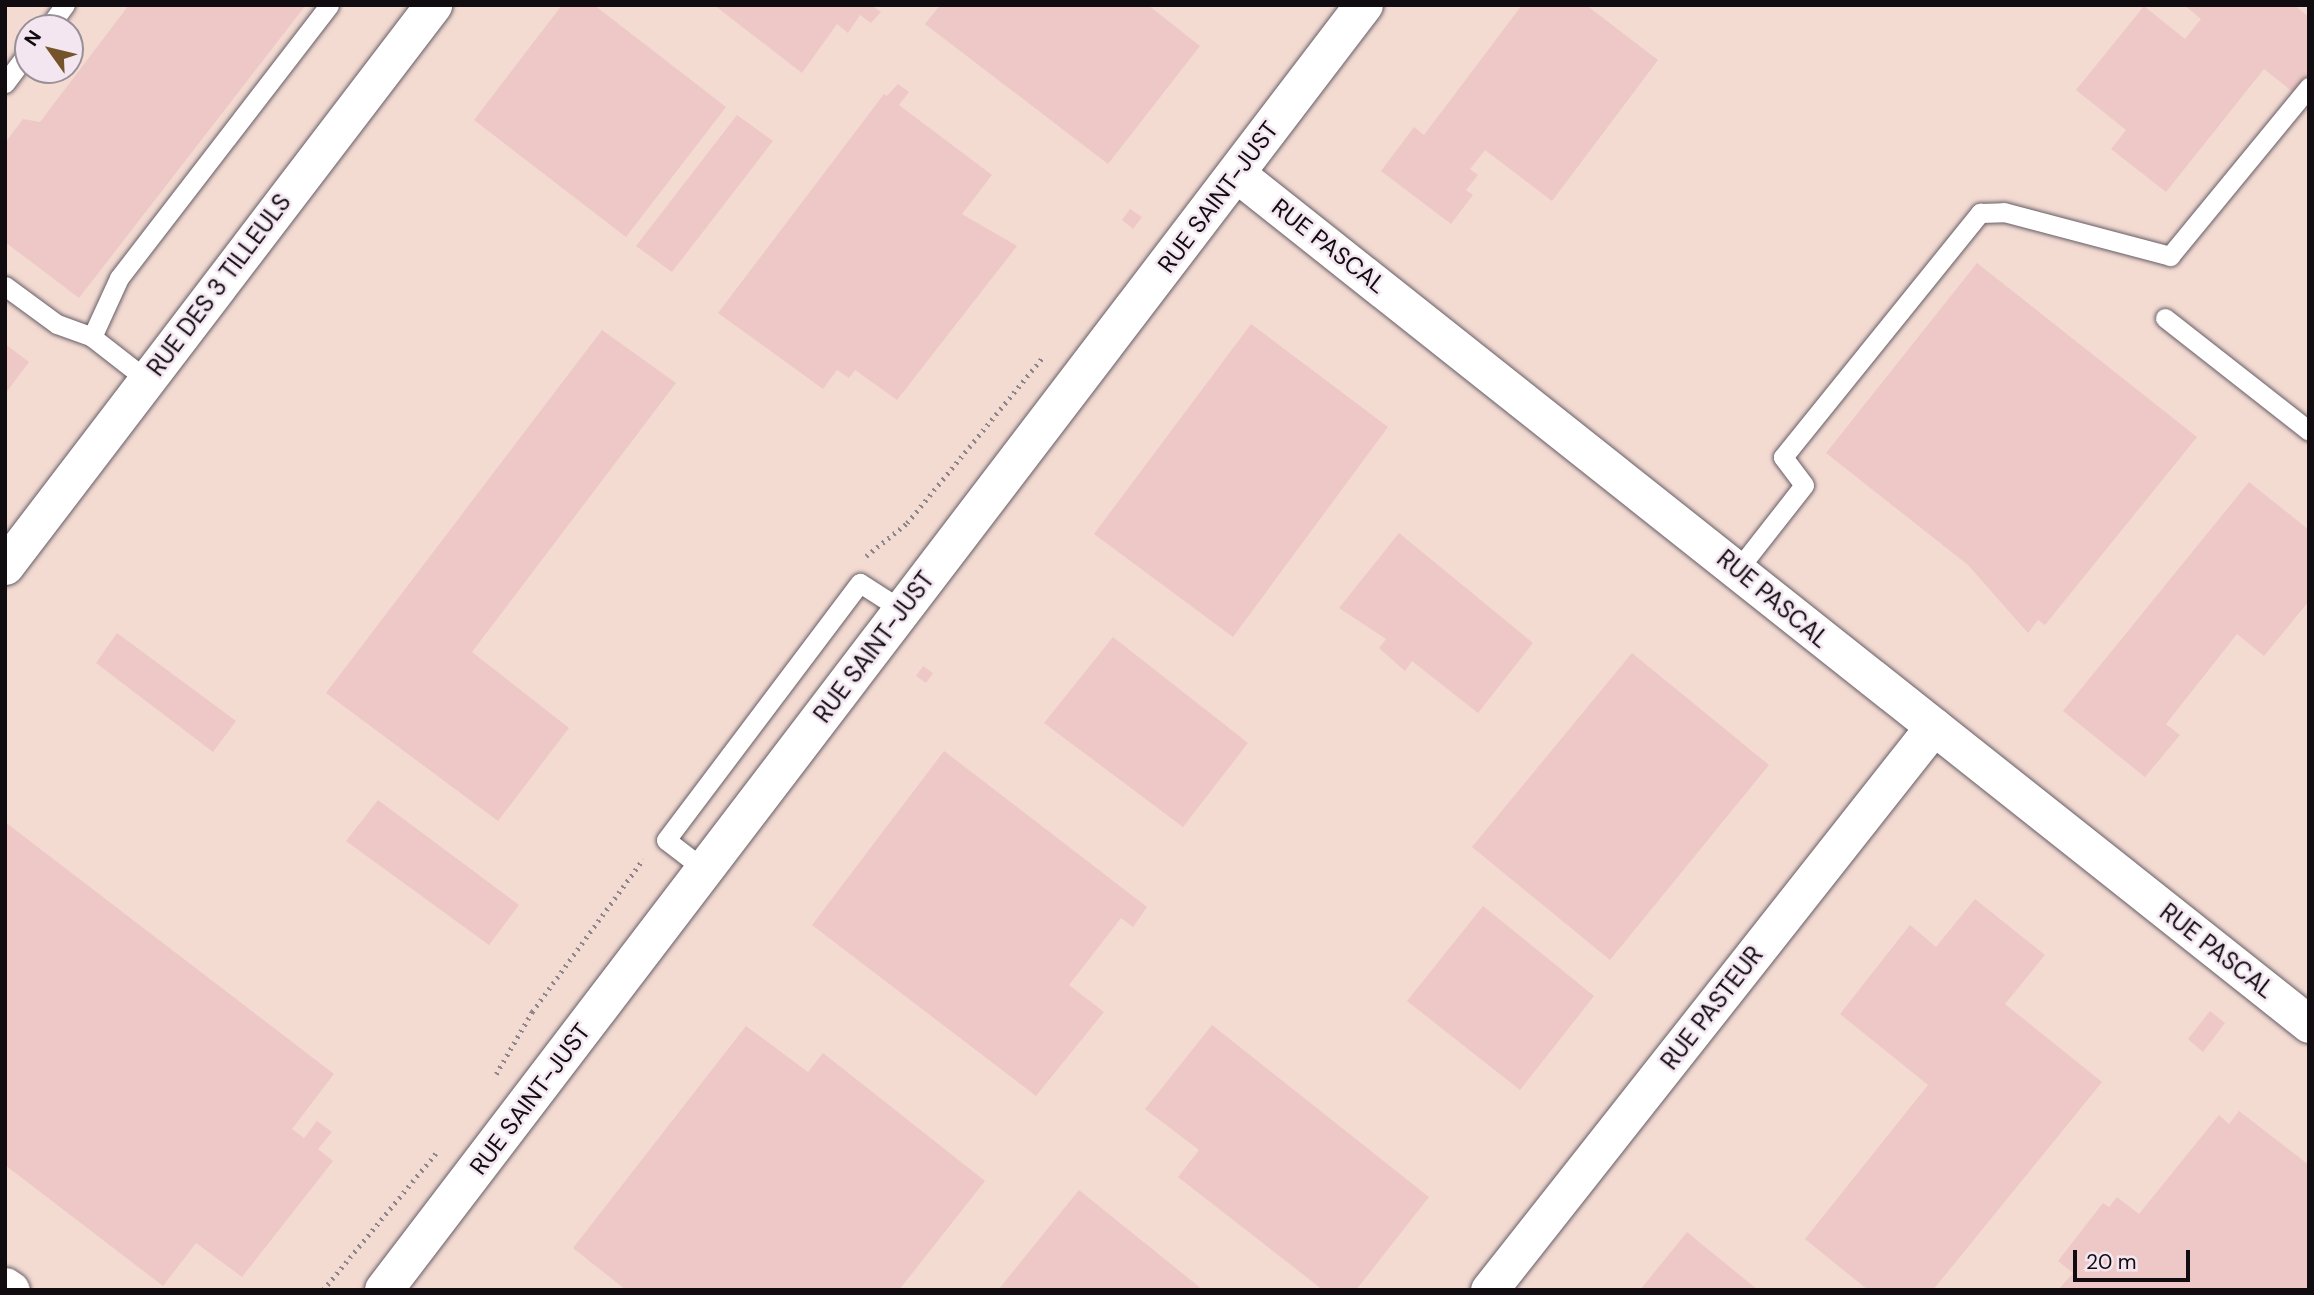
<!DOCTYPE html>
<html>
<head>
<meta charset="utf-8">
<style>
	body { margin:0 }
	#map { position:relative; width:2314px; height:1295px; overflow:hidden; background:#f3e6f1; font-family:"DM Sans",sans-serif }
	div>[style] { position:absolute }
	[style*='--x'] { left:calc(var(--x)*1px); top:calc(var(--y)*1px); width:calc(var(--w)*1px); rotate:calc(var(--a)*1deg) }
	.industrial>* { inset:0; background:#f3dbd2 }
	.building>* { inset:0; background:#eec8c6 }
	.path>* { height:4.5px; margin-top:-2.25px; transform-origin:0; background:repeating-linear-gradient(90deg,#8e858d 0 2px,transparent 0 7px) }
	.roads { filter:drop-shadow(0 0 2px #675d66) drop-shadow(0 0 2px #675d66) }
	.lane>* { height:19px; margin:-9.5px; padding:0 9.5px; transform-origin:9.5px; border-radius:9.5px; background:#fff }
	.street>* { height:37px; margin:-18.5px; padding:0 18.5px; transform-origin:18.5px; border-radius:18.5px; background:#fff }
	.secondary>* { height:38px; margin:-19px; padding:0 19px; transform-origin:19px; border-radius:19px; background:#fff }
	span { translate:-50% -50%; white-space:nowrap; text-align:center; line-height:1.15; -webkit-text-stroke:5px #f3e6f1; paint-order:stroke }
	.street-label { font-size:24px; color:#110c10 }
	.frame { position:absolute; inset:0; border:7px solid #110c10; pointer-events:none }
	.north { position:absolute; left:14px; top:14px; width:70px; height:70px; box-sizing:border-box; background:#f3e6f1; border:2px solid #998f97; border-radius:50%; rotate:304deg; font-size:19px; font-weight:700; line-height:28px; text-align:center; color:#110c10 }
	.north::after { content:''; display:block; margin:auto; width:24px; height:32px; background:#75532b; clip-path:polygon(50% 0,100% 100%,50% 72%,0 100%) }
	.scale { position:absolute; left:2073px; top:1250px; width:117px; height:32px; box-sizing:border-box; border:4px solid #110c10; border-top:0; padding-left:9px; font-size:21px; line-height:24px; white-space:nowrap; color:#110c10; -webkit-text-stroke:5px #f3e6f1; paint-order:stroke }
</style>
</head>
<body>
<div id="map">
	<div class="industrial">
		<div style="clip-path:polygon(evenodd,5px 5px,2309px 5px,2309px 1290px,5px 1290px,5px 5px,28px 28px,70px 28px,70px 70px,28px 70px,28px 28px)"></div>
	</div>
	<div class="building">
		<div style="clip-path:polygon(129px 5px,306px 5px,79px 298px,5px 242px,5px 143px,23px 119px,40px 122px)"></div>
		<div style="clip-path:polygon(562px 5px,594px 5px,726px 107px,626px 237px,474px 120px)"></div>
		<div style="clip-path:polygon(714px 5px,871px 5px,881px 12px,871px 23px,860px 15px,848px 33px,837px 24px,802px 73px)"></div>
		<div style="clip-path:polygon(940px 5px,1148px 5px,1200px 46px,1108px 164px,925px 24px)"></div>
		<div style="clip-path:polygon(1522px 5px,1586px 5px,1658px 60px,1552px 201px,1485px 150px,1470px 169px,1478px 175px,1466px 190px,1473px 195px,1451px 224px,1381px 171px,1414px 127px,1424px 135px)"></div>
		<div style="clip-path:polygon(2184px 5px,2294px 5px,2309px 17px,2309px 73px,2293px 92px,2264px 69px,2166px 192px,2111px 149px,2126px 130px,2076px 90px,2144px 6px,2185px 39px,2201px 19px)"></div>
		<div style="clip-path:polygon(898px 84px,909px 92px,899px 105px,992px 175px,962px 214px,1017px 246px,897px 400px,855px 370px,849px 378px,837px 370px,823px 389px,718px 313px,884px 94px,887px 96px)"></div>
		<div style="clip-path:polygon(737px 115px,773px 141px,672px 272px,636px 246px)"></div>
		<div style="clip-path:polygon(1130px 209px,1142px 217px,1133px 229px,1122px 220px)"></div>
		<div style="clip-path:polygon(1977px 263px,2197px 437px,2045px 625px,2038px 620px,2028px 633px,1968px 565px,1826px 453px)"></div>
		<div style="clip-path:polygon(1251px 324px,1388px 427px,1233px 637px,1094px 534px)"></div>
		<div style="clip-path:polygon(602px 330px,676px 383px,472px 652px,569px 728px,498px 821px,326px 693px)"></div>
		<div style="clip-path:polygon(5px 344px,29px 362px,5px 394px)"></div>
		<div style="clip-path:polygon(2249px 482px,2309px 530px,2309px 601px,2264px 656px,2237px 634px,2166px 724px,2180px 735px,2145px 777px,2063px 711px)"></div>
		<div style="clip-path:polygon(1399px 533px,1533px 643px,1478px 713px,1412px 661px,1405px 671px,1379px 648px,1386px 639px,1339px 608px)"></div>
		<div style="clip-path:polygon(117px 633px,236px 721px,213px 752px,96px 663px)"></div>
		<div style="clip-path:polygon(1113px 637px,1248px 743px,1183px 827px,1044px 723px)"></div>
		<div style="clip-path:polygon(1632px 653px,1769px 765px,1610px 960px,1472px 847px)"></div>
		<div style="clip-path:polygon(923px 666px,933px 673px,926px 683px,916px 676px)"></div>
		<div style="clip-path:polygon(944px 751px,1147px 907px,1133px 927px,1121px 918px,1069px 985px,1104px 1012px,1036px 1096px,812px 925px)"></div>
		<div style="clip-path:polygon(378px 800px,519px 905px,489px 945px,346px 841px)"></div>
		<div style="clip-path:polygon(5px 822px,334px 1074px,292px 1129px,304px 1138px,317px 1121px,332px 1132px,318px 1149px,333px 1161px,242px 1277px,196px 1243px,163px 1286px,5px 1165px)"></div>
		<div style="clip-path:polygon(1975px 899px,2045px 955px,2005px 1004px,2102px 1082px,1933px 1290px,1868px 1290px,1805px 1239px,1928px 1085px,1840px 1014px,1910px 925px,1936px 947px)"></div>
		<div style="clip-path:polygon(1483px 906px,1594px 996px,1520px 1090px,1407px 1001px)"></div>
		<div style="clip-path:polygon(2210px 1011px,2225px 1023px,2203px 1052px,2188px 1039px)"></div>
		<div style="clip-path:polygon(1212px 1025px,1429px 1197px,1356px 1290px,1323px 1290px,1178px 1177px,1199px 1150px,1145px 1109px)"></div>
		<div style="clip-path:polygon(746px 1026px,808px 1072px,823px 1053px,985px 1181px,899px 1290px,626px 1290px,573px 1248px)"></div>
		<div style="clip-path:polygon(2239px 1111px,2309px 1165px,2308px 1290px,2058px 1290px,2073px 1273px,2058px 1261px,2103px 1203px,2109px 1207px,2117px 1197px,2139px 1214px,2219px 1115px,2229px 1124px)"></div>
		<div style="clip-path:polygon(1079px 1190px,1203px 1290px,998px 1290px)"></div>
		<div style="clip-path:polygon(1687px 1232px,1699px 1242px,1758px 1290px,1640px 1290px)"></div>
	</div>
	<div class="path">
		<div style="--x:866;--y:556;--w:53;--a:-38.8"></div>
		<div style="--x:907;--y:523;--w:215;--a:-50.7"></div>
		<div style="--x:496;--y:1074;--w:72;--a:-59.9"></div>
		<div style="--x:532;--y:1012;--w:189;--a:-54"></div>
		<div style="--x:323;--y:1290;--w:178;--a:-50.5"></div>
	</div>
	<div class="roads">
		<div class="lane">
			<div style="--x:48;--y:28;--w:29;--a:-54"></div>
			<div style="--x:5;--y:83;--w:38;--a:-53"></div>
			<div style="--x:5;--y:286;--w:64;--a:36.2"></div>
			<div style="--x:57;--y:324;--w:37;--a:20"></div>
			<div style="--x:92;--y:337;--w:70;--a:38"></div>
			<div style="--x:2165;--y:318;--w:183;--a:38.1"></div>
			<div style="--x:92;--y:337;--w:65;--a:-65.4"></div>
			<div style="--x:119;--y:278;--w:344;--a:-52.4"></div>
			<div style="--x:1739;--y:568;--w:105;--a:-51.9"></div>
			<div style="--x:1804;--y:485;--w:35;--a:-127"></div>
			<div style="--x:1783;--y:457;--w:314;--a:-51.1"></div>
			<div style="--x:1980;--y:213;--w:24;--a:-2"></div>
			<div style="--x:2004;--y:212;--w:172;--a:14.8"></div>
			<div style="--x:2170;--y:256;--w:219;--a:-50.6"></div>
			<div style="--x:705;--y:870;--w:49;--a:-142.4"></div>
			<div style="--x:666;--y:840;--w:322;--a:-53"></div>
			<div style="--x:860;--y:583;--w:50;--a:32.7"></div>
		</div>
		<div class="street">
			<div style="--x:1237;--y:174;--w:1368;--a:38.41"></div>
			<div style="--x:5;--y:566;--w:706;--a:-52.66"></div>
			<div style="--x:5;--y:1286;--w:7;--a:34"></div>
			<div style="--x:1489;--y:1290;--w:718;--a:-51.73"></div>
		</div>
		<div class="secondary">
			<div style="--x:384;--y:1290;--w:1616;--a:-52.67"></div>
		</div>
	</div>
	<div class="street-label">
		<span style="left:1218px;top:197px;rotate:-53deg">RUE SAINT-JUST</span>
		<span style="left:1329px;top:246px;rotate:38deg">RUE PASCAL</span>
		<span style="left:219px;top:285px;rotate:-53deg">RUE DES 3 TILLEULS</span>
		<span style="left:1773px;top:599px;rotate:40deg">RUE PASCAL</span>
		<span style="left:874px;top:647px;rotate:-53deg">RUE SAINT-JUST</span>
		<span style="left:2217px;top:951px;rotate:38deg">RUE PASCAL</span>
		<span style="left:1712px;top:1008px;rotate:-52deg">RUE PASTEUR</span>
		<span style="left:530px;top:1099px;rotate:-53deg">RUE SAINT-JUST</span>
	</div>
	<div class="frame"></div>
	<div class="north">N</div>
	<div class="scale">20 m</div>
</div>
</body>
</html>
